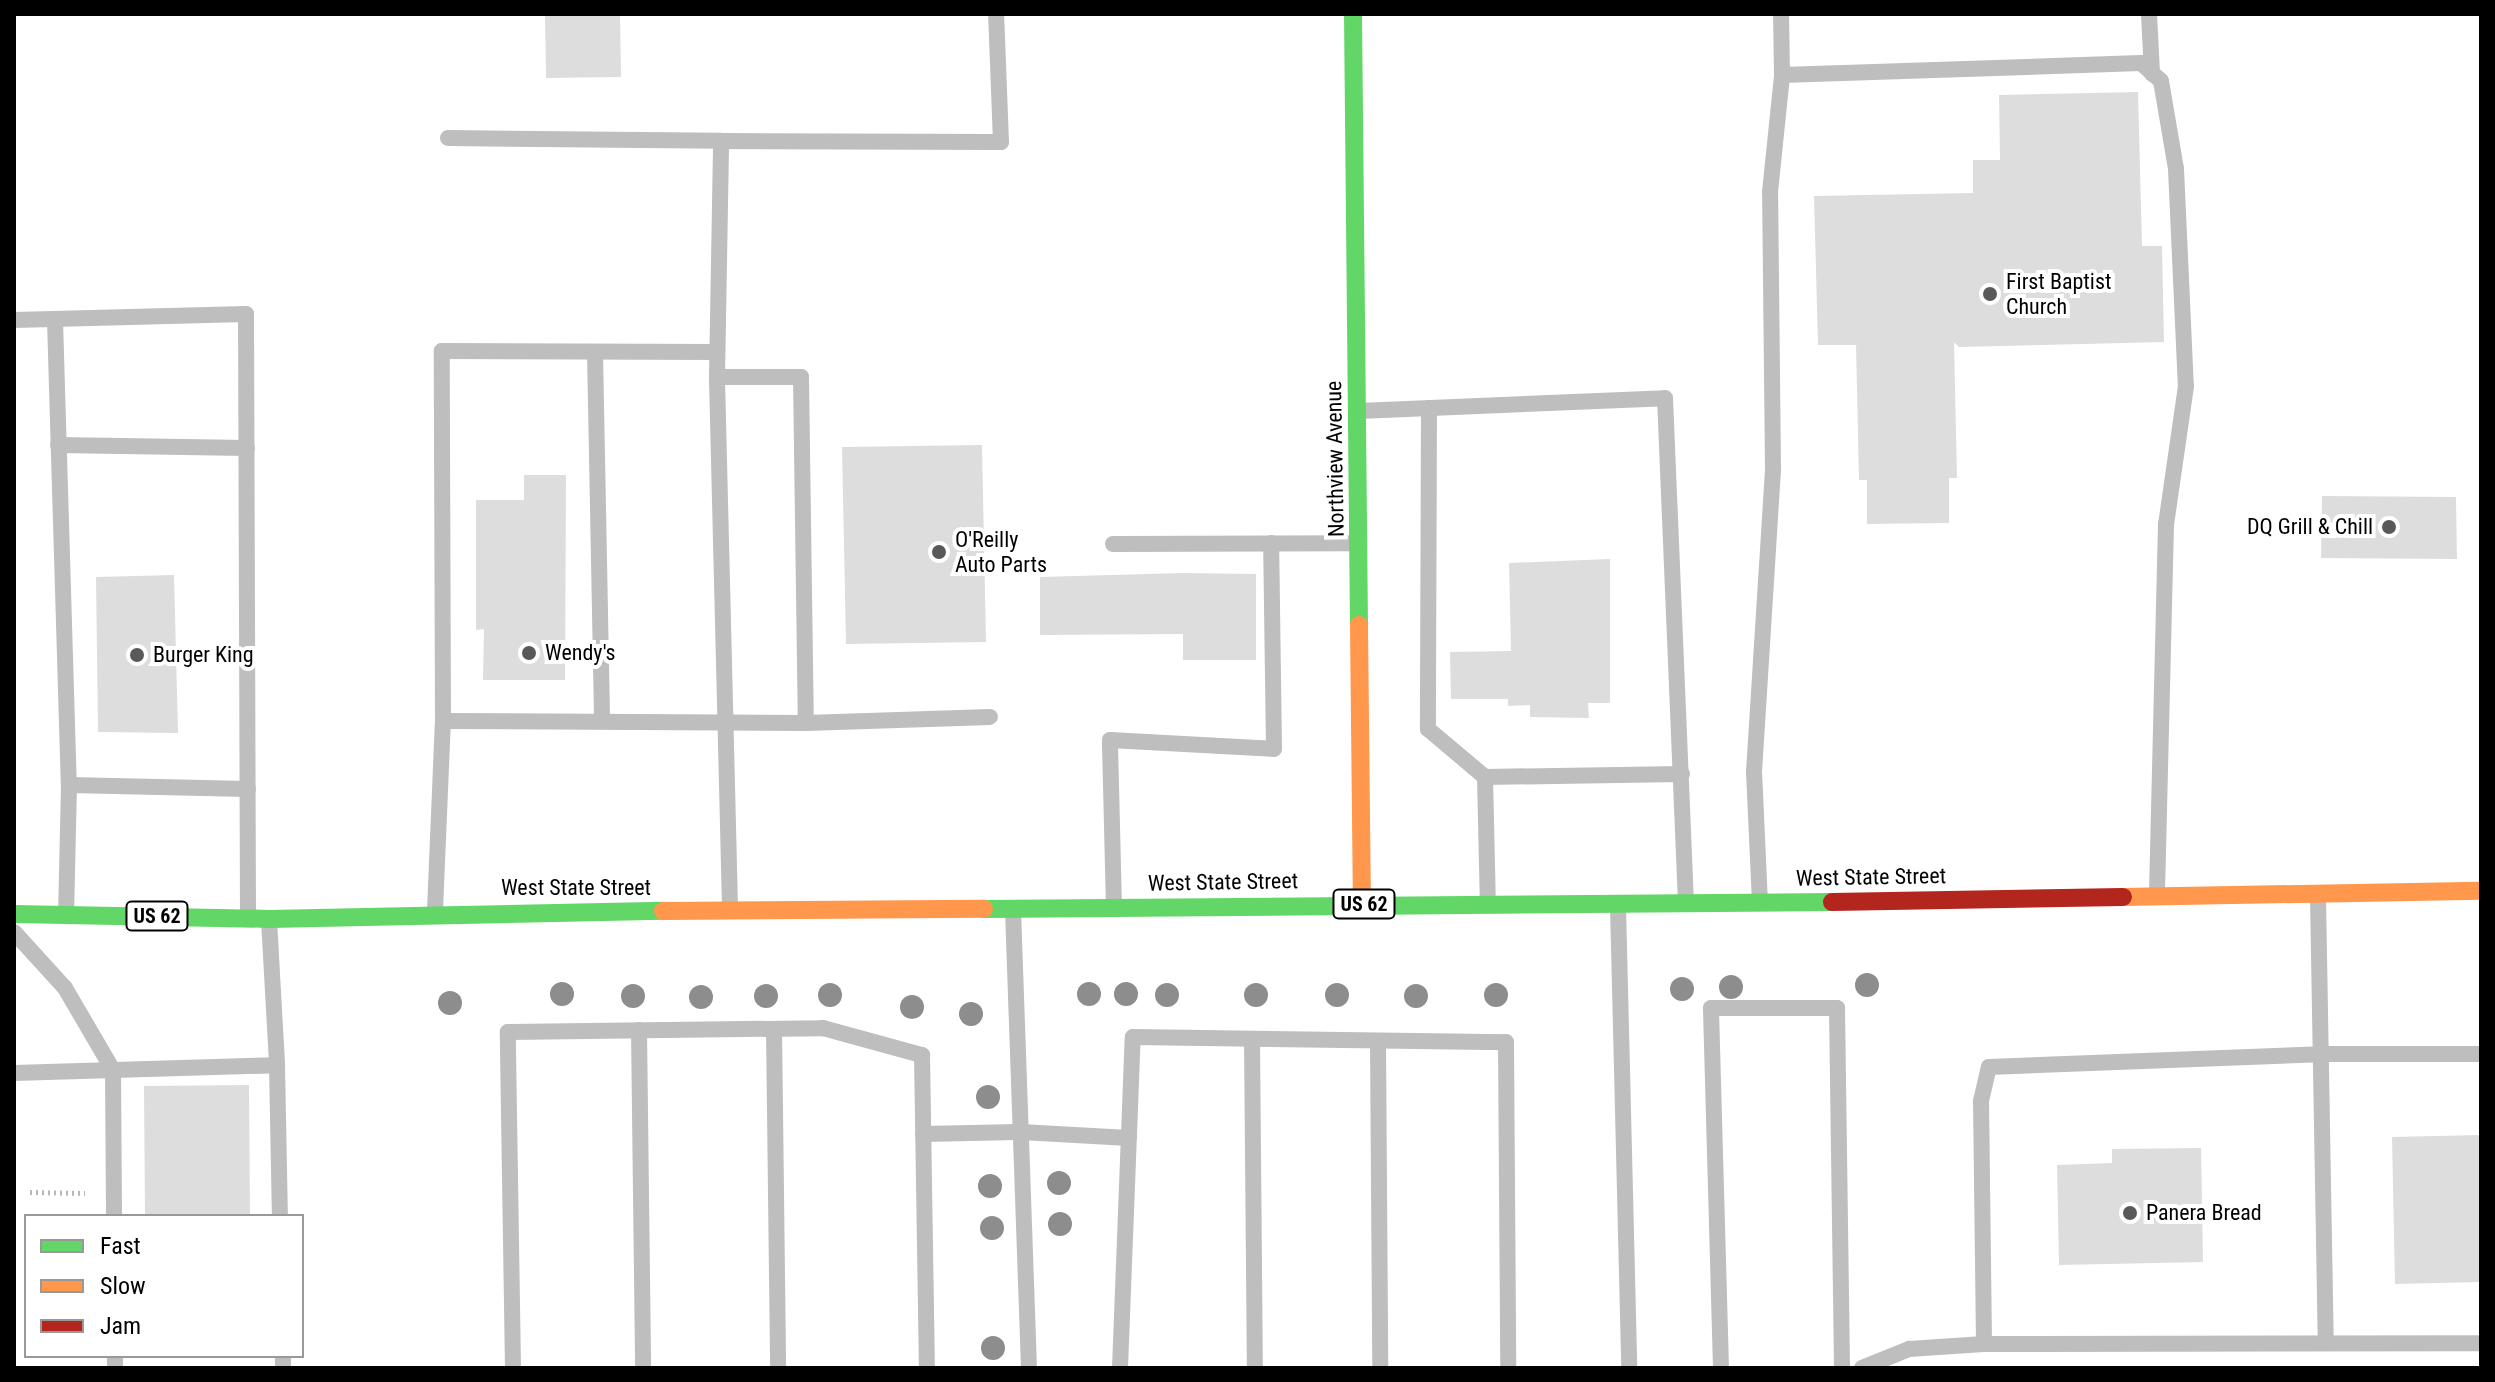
<!DOCTYPE html>
<html>
<head>
<meta charset="utf-8">
<style>
	body { margin:0 }
	#map { position:relative; width:2495px; height:1382px; overflow:hidden; background:#fff; font-family:"Roboto Condensed",sans-serif }
	div>[style] { position:absolute }
	[style*='--x'] { left:calc(var(--x)*1px); top:calc(var(--y)*1px); width:calc(var(--w)*1px); rotate:calc(var(--a)*1deg) }
	.building>* { inset:0; background:#ddd }
	.path>* { height:5px; margin-top:-2.5px; transform-origin:0; background:repeating-linear-gradient(90deg,#b8b8b8 0 2px,transparent 0 6px) }
	.lane>* { height:16px; margin:-8px; padding:0 8px; transform-origin:8px; border-radius:8px; background:#bebebe }
	.fast>* { height:18px; margin:-9px; padding:0 9px; transform-origin:9px; border-radius:9px; background:#63d668 }
	.slow>* { height:18px; margin:-9px; padding:0 9px; transform-origin:9px; border-radius:9px; background:#ff974d }
	.jam>* { height:18px; margin:-9px; padding:0 9px; transform-origin:9px; border-radius:9px; background:#b3261e }
	.trees>* { width:24px; height:24px; margin:-12px; border-radius:50%; background:#8d8d8d }
	.dots>* { width:22px; height:22px; translate:-50% -50%; box-sizing:border-box; border:4px solid #fff; border-radius:50% }
	span { translate:-50% -50%; white-space:nowrap; text-align:center; line-height:1.15; -webkit-text-stroke:8px #fff; paint-order:stroke }
	.shield-label span { padding:2px 6px; background:#fff; border:2px solid; border-radius:6px; -webkit-text-stroke-width:0 }
	.shield-label { font-size:20px; color:#000; font-weight:700 }
	.poi-label { font-size:22px; color:#000 }
	.left { translate:0 -50%; text-align:left }
	.right { translate:-100% -50%; text-align:right }
	.street-label { font-size:22px; color:#000 }
	.frame { position:absolute; inset:0; border:16px solid #000; pointer-events:none }
	.legend { position:absolute; left:24px; top:1214px; width:280px; height:144px; box-sizing:border-box; background:#fff; border:2px solid #999; margin:0; padding:10px 14px; list-style:none; font-size:24px; color:#000 }
	.legend li { display:flex; align-items:center; gap:16px; height:40px }
	.legend b { width:40px; border:2px solid #999 }
</style>
</head>
<body>
<div id="map">
	<div class="building">
		<div style="clip-path:polygon(545px 14px,620px 14px,621px 77px,546px 78px)"></div>
		<div style="clip-path:polygon(2138px 92px,2142px 246px,2162px 246px,2164px 342px,1959px 347px,1954px 342px,1957px 478px,1949px 478px,1949px 523px,1867px 524px,1867px 480px,1859px 480px,1856px 345px,1818px 345px,1814px 196px,1973px 193px,1973px 160px,2000px 160px,1999px 95px)"></div>
		<div style="clip-path:polygon(982px 445px,986px 642px,846px 644px,842px 447px)"></div>
		<div style="clip-path:polygon(524px 475px,566px 475px,565px 680px,483px 680px,484px 629px,476px 630px,476px 500px,524px 500px)"></div>
		<div style="clip-path:polygon(2322px 496px,2456px 497px,2457px 559px,2321px 558px)"></div>
		<div style="clip-path:polygon(1610px 559px,1610px 703px,1588px 703px,1589px 718px,1530px 717px,1530px 705px,1508px 706px,1508px 699px,1451px 699px,1450px 652px,1511px 651px,1509px 563px)"></div>
		<div style="clip-path:polygon(1183px 573px,1256px 574px,1256px 660px,1183px 660px,1183px 634px,1040px 635px,1040px 577px)"></div>
		<div style="clip-path:polygon(174px 575px,178px 733px,98px 732px,96px 577px)"></div>
		<div style="clip-path:polygon(249px 1085px,250px 1216px,145px 1216px,144px 1086px)"></div>
		<div style="clip-path:polygon(2481px 1135px,2481px 1282px,2395px 1284px,2392px 1137px)"></div>
		<div style="clip-path:polygon(2201px 1148px,2203px 1262px,2059px 1265px,2057px 1165px,2112px 1163px,2112px 1149px)"></div>
	</div>
	<div class="path">
		<div style="--x:30;--y:1192;--w:55;--a:1"></div>
	</div>
	<div class="lane">
		<div style="--x:2149;--y:14;--w:60;--a:87.1"></div>
		<div style="--x:1782;--y:75;--w:359;--a:-1.9"></div>
		<div style="--x:2141;--y:63;--w:27;--a:42"></div>
		<div style="--x:2161;--y:81;--w:89;--a:80.3"></div>
		<div style="--x:2176;--y:169;--w:217;--a:87.4"></div>
		<div style="--x:2186;--y:386;--w:139;--a:98.2"></div>
		<div style="--x:2166;--y:524;--w:370;--a:91.4"></div>
		<div style="--x:448;--y:138;--w:273;--a:0.6"></div>
		<div style="--x:14;--y:320;--w:232;--a:-1.5"></div>
		<div style="--x:246;--y:314;--w:602;--a:89.81"></div>
		<div style="--x:55;--y:320;--w:465;--a:88.3"></div>
		<div style="--x:69;--y:785;--w:129;--a:91.3"></div>
		<div style="--x:595;--y:352;--w:367;--a:88.9"></div>
		<div style="--x:717;--y:377;--w:84;--a:0"></div>
		<div style="--x:801;--y:377;--w:346;--a:89.2"></div>
		<div style="--x:806;--y:723;--w:184;--a:-1.9"></div>
		<div style="--x:1429;--y:408;--w:321;--a:90.2"></div>
		<div style="--x:1428;--y:729;--w:75;--a:40.1"></div>
		<div style="--x:1485;--y:777;--w:197;--a:-0.9"></div>
		<div style="--x:1359;--y:411;--w:306;--a:-2.4"></div>
		<div style="--x:1665;--y:398;--w:506;--a:87.62"></div>
		<div style="--x:58;--y:445;--w:189;--a:0.9"></div>
		<div style="--x:1113;--y:544;--w:242;--a:-0.2"></div>
		<div style="--x:443;--y:721;--w:363;--a:0.3"></div>
		<div style="--x:1485;--y:777;--w:128;--a:88.7"></div>
		<div style="--x:69;--y:785;--w:179;--a:1.3"></div>
		<div style="--x:2318;--y:897;--w:446;--a:89"></div>
		<div style="--x:1760;--y:903;--w:131;--a:-92.6"></div>
		<div style="--x:1754;--y:772;--w:303;--a:-86.4"></div>
		<div style="--x:1773;--y:470;--w:278;--a:-90.6"></div>
		<div style="--x:1770;--y:192;--w:118;--a:-84.1"></div>
		<div style="--x:1782;--y:75;--w:61;--a:-90.9"></div>
		<div style="--x:1618;--y:906;--w:462;--a:88.6"></div>
		<div style="--x:730;--y:907;--w:530;--a:-91.41"></div>
		<div style="--x:717;--y:377;--w:236;--a:-89"></div>
		<div style="--x:721;--y:141;--w:280;--a:0.2"></div>
		<div style="--x:1001;--y:142;--w:128;--a:-92.2"></div>
		<div style="--x:1114;--y:908;--w:168;--a:-91.4"></div>
		<div style="--x:1110;--y:740;--w:164;--a:3.1"></div>
		<div style="--x:1274;--y:749;--w:206;--a:-90.8"></div>
		<div style="--x:435;--y:910;--w:189;--a:-87.6"></div>
		<div style="--x:443;--y:721;--w:370;--a:-90.2"></div>
		<div style="--x:442;--y:351;--w:275;--a:0.2"></div>
		<div style="--x:1013;--y:910;--w:458;--a:88"></div>
		<div style="--x:269;--y:920;--w:145;--a:86.8"></div>
		<div style="--x:14;--y:932;--w:76;--a:47.7"></div>
		<div style="--x:65;--y:988;--w:95;--a:59.7"></div>
		<div style="--x:113;--y:1070;--w:146;--a:89.6"></div>
		<div style="--x:774;--y:1029;--w:339;--a:89.3"></div>
		<div style="--x:639;--y:1030;--w:338;--a:89.3"></div>
		<div style="--x:1252;--y:1039;--w:329;--a:89.5"></div>
		<div style="--x:1378;--y:1041;--w:327;--a:89.6"></div>
		<div style="--x:14;--y:1073;--w:263;--a:-1.7"></div>
		<div style="--x:277;--y:1065;--w:151;--a:88.9"></div>
		<div style="--x:923;--y:1134;--w:98;--a:-1.2"></div>
		<div style="--x:1021;--y:1132;--w:108;--a:3.2"></div>
		<div style="--x:1984;--y:1344;--w:243;--a:-90.7"></div>
		<div style="--x:1981;--y:1101;--w:35;--a:-77"></div>
		<div style="--x:1989;--y:1067;--w:332;--a:-2.2"></div>
		<div style="--x:2321;--y:1054;--w:160;--a:0"></div>
		<div style="--x:115;--y:1356;--w:12;--a:90"></div>
		<div style="--x:283;--y:1356;--w:12;--a:90"></div>
		<div style="--x:513;--y:1368;--w:336;--a:-90.9"></div>
		<div style="--x:508;--y:1032;--w:315;--a:-0.7"></div>
		<div style="--x:823;--y:1028;--w:103;--a:15.3"></div>
		<div style="--x:922;--y:1055;--w:313;--a:89.1"></div>
		<div style="--x:1120;--y:1368;--w:331;--a:-87.8"></div>
		<div style="--x:1133;--y:1037;--w:373;--a:0.8"></div>
		<div style="--x:1506;--y:1042;--w:326;--a:89.6"></div>
		<div style="--x:1721;--y:1368;--w:360;--a:-91.6"></div>
		<div style="--x:1711;--y:1008;--w:126;--a:0"></div>
		<div style="--x:1837;--y:1008;--w:360;--a:89.2"></div>
		<div style="--x:1862;--y:1368;--w:51;--a:-22"></div>
		<div style="--x:1909;--y:1349;--w:75;--a:-3.8"></div>
		<div style="--x:1984;--y:1344;--w:497;--a:-0.1"></div>
	</div>
	<div class="fast">
		<div style="--x:1353;--y:14;--w:611;--a:89.44"></div>
		<div style="--x:984;--y:909;--w:848;--a:-0.47"></div>
		<div style="--x:14;--y:914;--w:255;--a:1.1"></div>
		<div style="--x:269;--y:919;--w:394;--a:-1.2"></div>
	</div>
	<div class="slow">
		<div style="--x:1359;--y:625;--w:279;--a:89.4"></div>
		<div style="--x:2123;--y:897;--w:358;--a:-1"></div>
		<div style="--x:663;--y:911;--w:321;--a:-0.4"></div>
	</div>
	<div class="jam">
		<div style="--x:1832;--y:902;--w:291;--a:-1"></div>
	</div>
	<div class="trees">
		<div style="left:1867px;top:985px"></div>
		<div style="left:1731px;top:987px"></div>
		<div style="left:1682px;top:989px"></div>
		<div style="left:562px;top:994px"></div>
		<div style="left:1089px;top:994px"></div>
		<div style="left:1126px;top:994px"></div>
		<div style="left:830px;top:995px"></div>
		<div style="left:1167px;top:995px"></div>
		<div style="left:1256px;top:995px"></div>
		<div style="left:1337px;top:995px"></div>
		<div style="left:1496px;top:995px"></div>
		<div style="left:633px;top:996px"></div>
		<div style="left:766px;top:996px"></div>
		<div style="left:1416px;top:996px"></div>
		<div style="left:701px;top:997px"></div>
		<div style="left:450px;top:1003px"></div>
		<div style="left:912px;top:1007px"></div>
		<div style="left:971px;top:1014px"></div>
		<div style="left:988px;top:1097px"></div>
		<div style="left:1059px;top:1183px"></div>
		<div style="left:990px;top:1186px"></div>
		<div style="left:1060px;top:1224px"></div>
		<div style="left:992px;top:1228px"></div>
		<div style="left:993px;top:1348px"></div>
	</div>
	<div class="dots">
		<div style="left:1990px;top:294px;background:#595959"></div>
		<div style="left:2389px;top:527px;background:#595959"></div>
		<div style="left:939px;top:552px;background:#595959"></div>
		<div style="left:529px;top:653px;background:#595959"></div>
		<div style="left:137px;top:655px;background:#595959"></div>
		<div style="left:2130px;top:1213px;background:#595959"></div>
	</div>
	<div class="shield-label">
		<span style="left:1364px;top:904px">US 62</span>
		<span style="left:157px;top:916px">US 62</span>
	</div>
	<div class="poi-label">
		<span class="left" style="left:2006px;top:294px">First Baptist<br>Church</span>
		<span class="right" style="left:2373px;top:527px">DQ Grill &amp; Chill</span>
		<span class="left" style="left:955px;top:552px">O'Reilly<br>Auto Parts</span>
		<span class="left" style="left:545px;top:653px">Wendy's</span>
		<span class="left" style="left:153px;top:655px">Burger King</span>
		<span class="left" style="left:2146px;top:1213px">Panera Bread</span>
	</div>
	<div class="street-label">
		<span style="left:1335px;top:459px;rotate:-91deg">Northview Avenue</span>
		<span style="left:1871px;top:877px;rotate:-1deg">West State Street</span>
		<span style="left:1223px;top:882px;rotate:-1deg">West State Street</span>
		<span style="left:576px;top:888px">West State Street</span>
	</div>
	<div class="frame"></div>
	<ul class="legend">
	<li><b style="height:10px;background:#63d668"></b>Fast</li>
	<li><b style="height:10px;background:#ff974d"></b>Slow</li>
	<li><b style="height:10px;background:#b3261e"></b>Jam</li>
	</ul>
</div>
</body>
</html>
